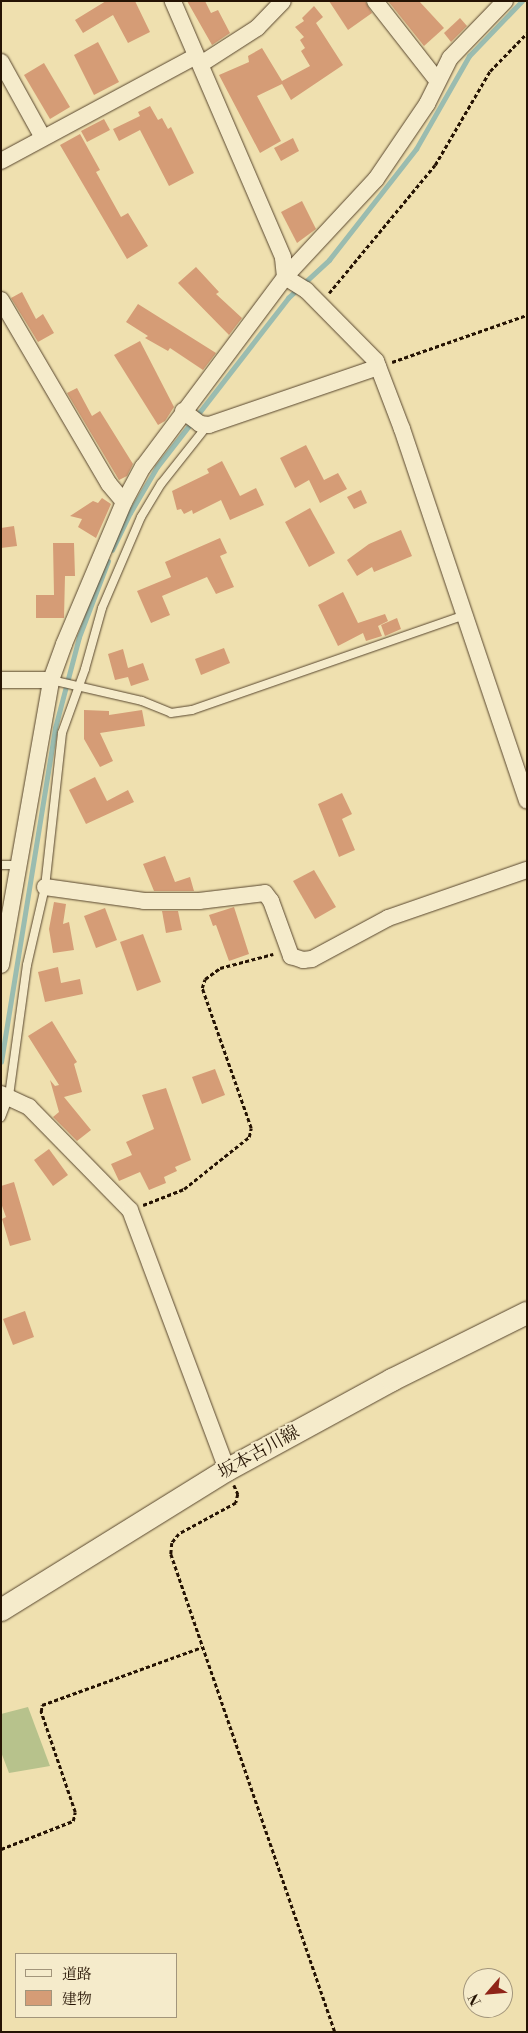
<!DOCTYPE html>
<html>
<head>
<meta charset="utf-8">
<style>
	body { margin:0 }
	#map { position:relative; width:528px; height:2033px; overflow:hidden; background:#efe0af; font-family:"Libre Bodoni","Noto Serif JP",serif }
	div>[style] { position:absolute }
	[style*='--x'] { left:calc(var(--x)*1px); top:calc(var(--y)*1px); width:calc(var(--w)*1px); rotate:calc(var(--a)*1deg) }
	.green>* { inset:0; background:#b7c28c }
	.stream>* { height:4.5px; margin:-2.25px; padding:0 2.25px; transform-origin:2.25px; border-radius:2.25px; background:#9abcb0 }
	.building>* { inset:0; background:#d59c76 }
	.path>* { height:2.5px; margin-top:-1.25px; transform-origin:0; background:repeating-linear-gradient(90deg,#251303 0 4px,transparent 0 6.5px) }
	.roads { filter:drop-shadow(0 0 1px #58462e) drop-shadow(0 0 1px #58462e) }
	.lane>* { height:8px; margin:-4px; padding:0 4px; transform-origin:4px; border-radius:4px; background:#f5ebcb }
	.street>* { height:16px; margin:-8px; padding:0 8px; transform-origin:8px; border-radius:8px; background:#f5ebcb }
	.secondary>* { height:22px; margin:-11px; padding:0 11px; transform-origin:11px; border-radius:11px; background:#f5ebcb }
	span { translate:-50% -50%; white-space:nowrap; text-align:center; line-height:1.15; -webkit-text-stroke:4px #f5ebcb; paint-order:stroke }
	.street-label { font-size:18px; color:#251303 }
	.frame { position:absolute; inset:0; border:2px solid #251303; pointer-events:none }
	.legend { position:absolute; left:15px; top:1953px; width:162px; height:65px; box-sizing:border-box; background:#f5ebcb; border:1px solid #a2957b; margin:0; padding:6px 9px; list-style:none; font-size:15px; color:#251303 }
	.legend li { display:flex; align-items:center; gap:10px; height:25px }
	.legend b { width:25px; border:1px solid #a2957b }
	.north { position:absolute; left:463px; top:1968px; width:50px; height:50px; box-sizing:border-box; background:#f5ebcb; border:1px solid #a2957b; border-radius:50%; rotate:243deg; font-size:14px; font-weight:700; line-height:20px; text-align:center; color:#251303 }
	.north::after { content:''; display:block; margin:auto; width:18px; height:22px; background:#8f2418; clip-path:polygon(50% 0,100% 100%,50% 72%,0 100%) }
</style>
</head>
<body>
<div id="map">
	<div class="green">
		<div style="clip-path:polygon(28px 1707px,50px 1766px,9px 1773px,1px 1752px,1px 1714px)"></div>
	</div>
	<div class="stream">
		<div style="--x:112;--y:550;--w:41;--a:-64.1"></div>
		<div style="--x:130;--y:513;--w:53;--a:-59.6"></div>
		<div style="--x:157;--y:467;--w:214;--a:-52.2"></div>
		<div style="--x:288;--y:298;--w:56;--a:-42.8"></div>
		<div style="--x:329;--y:260;--w:141;--a:-51.9"></div>
		<div style="--x:416;--y:149;--w:107;--a:-60.3"></div>
		<div style="--x:469;--y:56;--w:76;--a:-46.1"></div>
		<div style="--x:1;--y:1062;--w:338;--a:-80.8"></div>
		<div style="--x:55;--y:728;--w:94;--a:-75.2"></div>
		<div style="--x:79;--y:637;--w:81;--a:-69.1"></div>
	</div>
	<div class="building">
		<div style="clip-path:polygon(106px 1px,135px 1px,150px 32px,128px 43px,113px 15px,83px 33px,75px 20px)"></div>
		<div style="clip-path:polygon(187px 1px,205px 1px,211px 13px,218px 10px,230px 33px,212px 45px)"></div>
		<div style="clip-path:polygon(329px 1px,365px 1px,372px 13px,348px 30px)"></div>
		<div style="clip-path:polygon(388px 1px,419px 1px,444px 28px,424px 46px)"></div>
		<div style="clip-path:polygon(314px 6px,323px 17px,316px 23px,343px 65px,291px 100px,282px 84px,257px 96px,281px 141px,260px 153px,219px 75px,249px 62px,248px 56px,262px 48px,282px 81px,310px 66px,301px 51px,305px 48px,300px 40px,304px 37px,295px 27px,304px 21px,302px 18px)"></div>
		<div style="clip-path:polygon(460px 18px,467px 26px,451px 42px,444px 33px)"></div>
		<div style="clip-path:polygon(98px 42px,119px 82px,94px 95px,74px 55px)"></div>
		<div style="clip-path:polygon(44px 63px,70px 107px,50px 119px,24px 75px)"></div>
		<div style="clip-path:polygon(150px 106px,158px 120px,162px 118px,168px 129px,171px 127px,194px 173px,169px 186px,140px 130px,119px 141px,113px 129px,140px 116px,138px 112px)"></div>
		<div style="clip-path:polygon(104px 119px,110px 130px,87px 142px,81px 131px)"></div>
		<div style="clip-path:polygon(80px 134px,100px 170px,96px 172px,121px 217px,128px 213px,148px 246px,127px 259px,60px 145px)"></div>
		<div style="clip-path:polygon(293px 138px,299px 151px,281px 161px,274px 148px)"></div>
		<div style="clip-path:polygon(302px 201px,316px 229px,297px 243px,281px 212px)"></div>
		<div style="clip-path:polygon(196px 267px,219px 292px,216px 294px,242px 318px,229px 335px,178px 283px)"></div>
		<div style="clip-path:polygon(22px 292px,36px 319px,43px 314px,54px 333px,38px 342px,11px 298px)"></div>
		<div style="clip-path:polygon(138px 304px,216px 353px,203px 370px,170px 348px,168px 351px,145px 338px,148px 336px,126px 322px)"></div>
		<div style="clip-path:polygon(140px 341px,174px 407px,165px 421px,158px 425px,114px 355px)"></div>
		<div style="clip-path:polygon(77px 388px,92px 416px,100px 411px,133px 464px,127px 476px,119px 480px,67px 393px)"></div>
		<div style="clip-path:polygon(306px 445px,324px 480px,338px 473px,347px 489px,320px 503px,309px 480px,295px 488px,280px 458px)"></div>
		<div style="clip-path:polygon(222px 461px,240px 496px,256px 488px,264px 505px,230px 520px,221px 500px,193px 514px,192px 510px,184px 514px,181px 509px,177px 510px,172px 491px,209px 473px,207px 469px)"></div>
		<div style="clip-path:polygon(361px 490px,367px 503px,354px 509px,347px 497px)"></div>
		<div style="clip-path:polygon(102px 498px,111px 504px,96px 538px,78px 527px,82px 519px,70px 516px,93px 501px,98px 503px)"></div>
		<div style="clip-path:polygon(310px 508px,335px 553px,309px 567px,285px 522px)"></div>
		<div style="clip-path:polygon(14px 526px,17px 546px,1px 548px,1px 528px)"></div>
		<div style="clip-path:polygon(401px 530px,412px 556px,374px 572px,372px 567px,357px 576px,347px 560px,369px 544px)"></div>
		<div style="clip-path:polygon(220px 538px,227px 553px,220px 556px,234px 587px,216px 594px,207px 577px,162px 596px,170px 615px,151px 623px,137px 591px,171px 577px,165px 562px)"></div>
		<div style="clip-path:polygon(53px 543px,74px 543px,75px 576px,65px 576px,64px 618px,36px 618px,36px 595px,54px 595px)"></div>
		<div style="clip-path:polygon(343px 592px,358px 623px,385px 614px,388px 621px,378px 626px,382px 636px,366px 641px,363px 633px,338px 646px,318px 605px)"></div>
		<div style="clip-path:polygon(397px 618px,401px 629px,385px 636px,381px 625px)"></div>
		<div style="clip-path:polygon(224px 648px,230px 663px,201px 675px,195px 659px)"></div>
		<div style="clip-path:polygon(123px 649px,128px 668px,143px 663px,149px 680px,131px 686px,128px 677px,115px 680px,108px 654px)"></div>
		<div style="clip-path:polygon(84px 710px,109px 711px,109px 715px,142px 710px,145px 726px,100px 733px,113px 761px,100px 767px,84px 739px)"></div>
		<div style="clip-path:polygon(95px 777px,107px 801px,128px 790px,134px 802px,86px 824px,69px 790px)"></div>
		<div style="clip-path:polygon(342px 793px,352px 814px,342px 819px,355px 850px,339px 857px,318px 804px)"></div>
		<div style="clip-path:polygon(165px 856px,175px 882px,190px 877px,194px 891px,154px 891px,143px 864px)"></div>
		<div style="clip-path:polygon(314px 870px,336px 907px,315px 919px,293px 881px)"></div>
		<div style="clip-path:polygon(54px 902px,66px 904px,63px 924px,69px 922px,74px 950px,53px 953px,49px 929px)"></div>
		<div style="clip-path:polygon(234px 907px,249px 954px,229px 961px,216px 925px,213px 926px,209px 915px)"></div>
		<div style="clip-path:polygon(105px 908px,117px 940px,96px 948px,84px 916px)"></div>
		<div style="clip-path:polygon(162px 911px,178px 911px,182px 930px,166px 933px)"></div>
		<div style="clip-path:polygon(143px 934px,161px 982px,137px 991px,120px 942px)"></div>
		<div style="clip-path:polygon(58px 967px,61px 983px,80px 979px,83px 994px,45px 1002px,38px 972px)"></div>
		<div style="clip-path:polygon(52px 1021px,77px 1062px,74px 1064px,82px 1092px,64px 1097px,91px 1130px,77px 1141px,53px 1117px,59px 1112px,50px 1080px,55px 1086px,59px 1085px,28px 1036px)"></div>
		<div style="clip-path:polygon(215px 1069px,225px 1095px,202px 1104px,192px 1077px)"></div>
		<div style="clip-path:polygon(166px 1088px,191px 1160px,175px 1167px,177px 1171px,164px 1177px,166px 1183px,149px 1190px,140px 1172px,119px 1181px,111px 1164px,132px 1155px,126px 1142px,154px 1129px,142px 1095px)"></div>
		<div style="clip-path:polygon(49px 1149px,68px 1175px,53px 1186px,34px 1160px)"></div>
		<div style="clip-path:polygon(14px 1182px,31px 1240px,10px 1246px,2px 1219px,6px 1217px,1px 1203px,1px 1186px)"></div>
		<div style="clip-path:polygon(25px 1311px,34px 1337px,13px 1345px,3px 1319px)"></div>
	</div>
	<div class="path">
		<div style="--x:329;--y:293;--w:166;--a:-50.4"></div>
		<div style="--x:435;--y:165;--w:109;--a:-59.7"></div>
		<div style="--x:490;--y:71;--w:53;--a:-45.8"></div>
		<div style="--x:392;--y:362;--w:143;--a:-19.2"></div>
		<div style="--x:143;--y:1205;--w:44;--a:-21.3"></div>
		<div style="--x:184;--y:1189;--w:83;--a:-38.7"></div>
		<div style="--x:249;--y:1137;--w:9;--a:-77"></div>
		<div style="--x:251;--y:1128;--w:148;--a:-109.3"></div>
		<div style="--x:202;--y:988;--w:9;--a:-72"></div>
		<div style="--x:205;--y:979;--w:19;--a:-36"></div>
		<div style="--x:220;--y:968;--w:55;--a:-14.8"></div>
		<div style="--x:234;--y:1485;--w:10;--a:66"></div>
		<div style="--x:238;--y:1494;--w:9;--a:103"></div>
		<div style="--x:236;--y:1503;--w:65;--a:151.5"></div>
		<div style="--x:179;--y:1534;--w:11;--a:128"></div>
		<div style="--x:172;--y:1543;--w:11;--a:95"></div>
		<div style="--x:171;--y:1554;--w:505;--a:71.06"></div>
		<div style="--x:1;--y:1849;--w:77;--a:-21.3"></div>
		<div style="--x:73;--y:1821;--w:9;--a:-77"></div>
		<div style="--x:75;--y:1812;--w:106;--a:-108.8"></div>
		<div style="--x:41;--y:1712;--w:7;--a:-82"></div>
		<div style="--x:42;--y:1705;--w:170;--a:-19.9"></div>
	</div>
	<div class="roads">
		<div class="lane">
			<div style="--x:51;--y:680;--w:93;--a:13"></div>
			<div style="--x:142;--y:701;--w:31;--a:22"></div>
			<div style="--x:171;--y:713;--w:21;--a:-8"></div>
			<div style="--x:192;--y:710;--w:289;--a:-19.2"></div>
			<div style="--x:1;--y:865;--w:18;--a:0"></div>
			<div style="--x:1;--y:1117;--w:22;--a:-69"></div>
			<div style="--x:9;--y:1096;--w:132;--a:-82.2"></div>
			<div style="--x:27;--y:965;--w:80;--a:-77"></div>
			<div style="--x:45;--y:887;--w:155;--a:-83.7"></div>
			<div style="--x:62;--y:733;--w:68;--a:-70.2"></div>
			<div style="--x:85;--y:669;--w:63;--a:-74.4"></div>
			<div style="--x:102;--y:608;--w:99;--a:-66.8"></div>
			<div style="--x:141;--y:517;--w:39;--a:-59"></div>
			<div style="--x:161;--y:484;--w:74;--a:-51.6"></div>
		</div>
		<div class="street">
			<div style="--x:375;--y:1;--w:100;--a:51.9"></div>
			<div style="--x:505;--y:1;--w:79;--a:134"></div>
			<div style="--x:450;--y:58;--w:51;--a:116.6"></div>
			<div style="--x:427;--y:104;--w:91;--a:124.2"></div>
			<div style="--x:376;--y:179;--w:134;--a:132.9"></div>
			<div style="--x:285;--y:277;--w:25;--a:32"></div>
			<div style="--x:306;--y:290;--w:100;--a:45.4"></div>
			<div style="--x:376;--y:361;--w:73;--a:69.1"></div>
			<div style="--x:402;--y:429;--w:392;--a:71.4"></div>
			<div style="--x:1;--y:62;--w:85;--a:61"></div>
			<div style="--x:201;--y:64;--w:67;--a:-32.7"></div>
			<div style="--x:257;--y:28;--w:37;--a:-46"></div>
			<div style="--x:1;--y:161;--w:221;--a:-28.3"></div>
			<div style="--x:1;--y:300;--w:213;--a:59.6"></div>
			<div style="--x:109;--y:484;--w:23;--a:50"></div>
			<div style="--x:183;--y:411;--w:21;--a:37"></div>
			<div style="--x:200;--y:424;--w:9;--a:6"></div>
			<div style="--x:209;--y:425;--w:179;--a:-18.9"></div>
			<div style="--x:1;--y:680;--w:50;--a:0"></div>
			<div style="--x:45;--y:887;--w:100;--a:8"></div>
			<div style="--x:144;--y:901;--w:55;--a:0"></div>
			<div style="--x:199;--y:901;--w:66;--a:-6.9"></div>
			<div style="--x:265;--y:893;--w:10;--a:53"></div>
			<div style="--x:271;--y:901;--w:59;--a:70"></div>
			<div style="--x:291;--y:956;--w:13;--a:18"></div>
			<div style="--x:303;--y:960;--w:9;--a:-6"></div>
			<div style="--x:312;--y:959;--w:86;--a:-28.3"></div>
			<div style="--x:388;--y:918;--w:147;--a:-19.1"></div>
			<div style="--x:1;--y:965;--w:289;--a:-80"></div>
			<div style="--x:51;--y:680;--w:38;--a:-70"></div>
			<div style="--x:64;--y:644;--w:154;--a:-67.1"></div>
			<div style="--x:124;--y:502;--w:40;--a:-62"></div>
			<div style="--x:143;--y:467;--w:237;--a:-53.2"></div>
			<div style="--x:285;--y:277;--w:20;--a:-96"></div>
			<div style="--x:283;--y:257;--w:279;--a:-113.3"></div>
			<div style="--x:1;--y:1094;--w:31;--a:25"></div>
			<div style="--x:29;--y:1107;--w:144;--a:45.6"></div>
			<div style="--x:130;--y:1210;--w:278;--a:69.5"></div>
		</div>
		<div class="secondary">
			<div style="--x:1;--y:1610;--w:266;--a:-31.8"></div>
			<div style="--x:227;--y:1470;--w:188;--a:-28.6"></div>
			<div style="--x:392;--y:1380;--w:151;--a:-26.4"></div>
		</div>
	</div>
	<div class="street-label">
		<span style="left:259px;top:1453px;rotate:-29deg">坂本古川線</span>
	</div>
	<div class="frame"></div>
	<ul class="legend">
	<li><b style="height:6px;background:#f5ebcb"></b>道路</li>
	<li><b style="height:14px;background:#d59c76"></b>建物</li>
	</ul>
	<div class="north">N</div>
</div>
</body>
</html>
